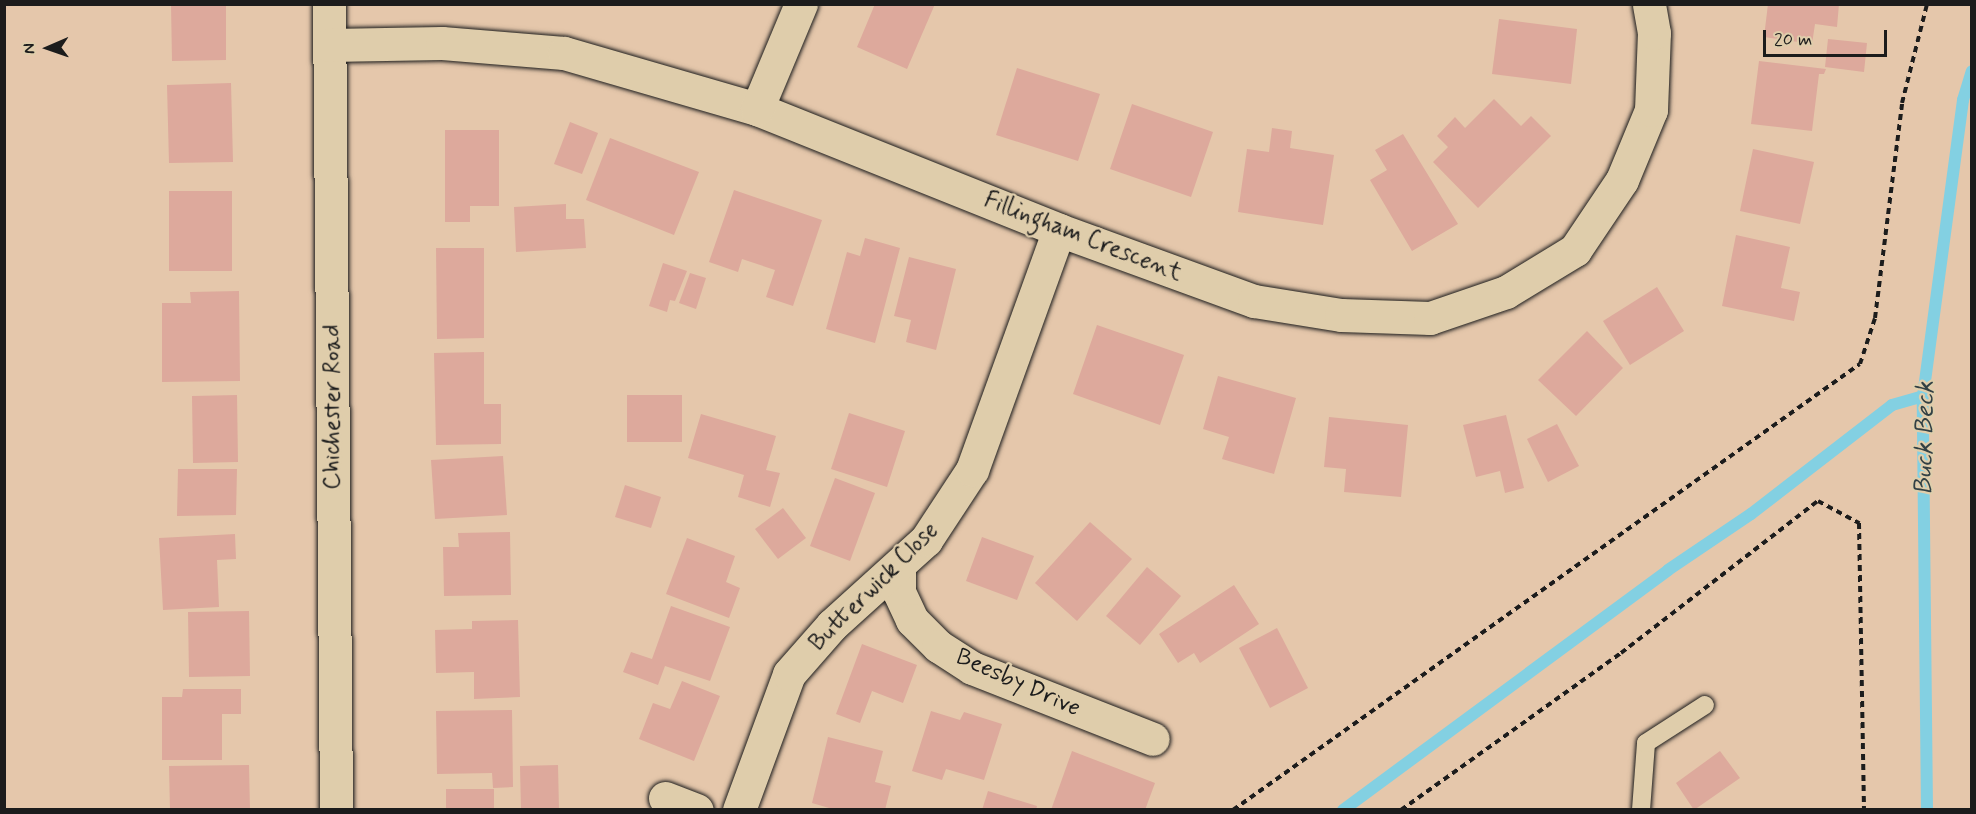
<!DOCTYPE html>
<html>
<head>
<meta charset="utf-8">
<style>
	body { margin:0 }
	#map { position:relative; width:1976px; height:814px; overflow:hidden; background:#e5c7ab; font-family:Mynerve,sans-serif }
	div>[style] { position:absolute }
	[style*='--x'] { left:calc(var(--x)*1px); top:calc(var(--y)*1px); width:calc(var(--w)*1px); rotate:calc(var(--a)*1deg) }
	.stream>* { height:12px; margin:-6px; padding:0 6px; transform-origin:6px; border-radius:6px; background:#83d0e2 }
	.building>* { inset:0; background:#dda99c }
	.path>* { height:4px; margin-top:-2px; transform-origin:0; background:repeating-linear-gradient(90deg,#1c1c1c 0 6px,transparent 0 10.5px) }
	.roads { filter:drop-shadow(0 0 2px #1c1c1c) drop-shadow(0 0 2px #1c1c1c) }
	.service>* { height:18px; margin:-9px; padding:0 9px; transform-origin:9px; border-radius:9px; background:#dfcdab }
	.minor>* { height:33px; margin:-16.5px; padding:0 16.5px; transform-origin:16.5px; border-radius:16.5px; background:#dfcdab }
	span { translate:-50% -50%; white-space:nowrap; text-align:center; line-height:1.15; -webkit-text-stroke:4.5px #dfcdab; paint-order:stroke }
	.street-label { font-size:24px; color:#1c1c1c }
	.water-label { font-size:26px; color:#314044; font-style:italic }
	.frame { position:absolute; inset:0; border:6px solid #1c1c1c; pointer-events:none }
	.north { position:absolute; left:18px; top:18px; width:60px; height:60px; -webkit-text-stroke:4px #dfcdab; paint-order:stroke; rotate:268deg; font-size:16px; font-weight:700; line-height:24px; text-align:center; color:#1c1c1c }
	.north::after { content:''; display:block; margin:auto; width:21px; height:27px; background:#1c1c1c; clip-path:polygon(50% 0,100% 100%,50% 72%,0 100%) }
	.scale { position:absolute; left:1763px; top:30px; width:124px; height:27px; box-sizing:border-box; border:3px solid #1c1c1c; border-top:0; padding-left:8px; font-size:18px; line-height:21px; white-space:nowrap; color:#1c1c1c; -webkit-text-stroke:4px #dfcdab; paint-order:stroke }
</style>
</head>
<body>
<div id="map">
	<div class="stream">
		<div style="--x:1343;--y:810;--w:404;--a:-36.4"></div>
		<div style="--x:1668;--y:570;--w:100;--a:-34"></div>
		<div style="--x:1751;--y:514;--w:178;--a:-37.7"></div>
		<div style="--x:1892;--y:405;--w:32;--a:-16"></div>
		<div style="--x:1927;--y:810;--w:414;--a:-90.6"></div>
		<div style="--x:1923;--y:396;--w:299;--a:-82.3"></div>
		<div style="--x:1963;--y:100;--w:30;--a:-73"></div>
	</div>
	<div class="building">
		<div style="clip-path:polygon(171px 4px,226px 4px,226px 60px,172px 61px)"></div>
		<div style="clip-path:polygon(935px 4px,907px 69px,857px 47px,875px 4px)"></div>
		<div style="clip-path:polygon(1768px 4px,1839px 4px,1837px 27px,1815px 24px,1812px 44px,1764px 37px)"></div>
		<div style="clip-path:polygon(1499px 19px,1577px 29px,1571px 84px,1492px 74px)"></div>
		<div style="clip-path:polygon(1828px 39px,1867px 43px,1864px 72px,1825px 67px)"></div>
		<div style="clip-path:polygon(1759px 61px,1826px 69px,1824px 74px,1819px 74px,1812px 131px,1751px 124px)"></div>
		<div style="clip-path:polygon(1017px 68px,1100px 94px,1078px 161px,996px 135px)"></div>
		<div style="clip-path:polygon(231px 83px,233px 162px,169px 163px,167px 85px)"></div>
		<div style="clip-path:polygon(1494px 99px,1521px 126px,1531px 116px,1551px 136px,1478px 208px,1433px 162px,1448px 147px,1437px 136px,1455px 117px,1465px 128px)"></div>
		<div style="clip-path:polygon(1132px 104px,1213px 132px,1191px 197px,1110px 169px)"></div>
		<div style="clip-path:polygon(570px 122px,598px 133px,582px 174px,554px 164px)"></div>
		<div style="clip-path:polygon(1272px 128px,1292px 131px,1290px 148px,1334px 155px,1323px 225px,1238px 212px,1247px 149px,1269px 152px)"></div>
		<div style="clip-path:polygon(445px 130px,499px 130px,499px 206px,470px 206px,470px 222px,445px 222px)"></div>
		<div style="clip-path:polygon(1403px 134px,1458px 224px,1412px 251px,1370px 180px,1387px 170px,1375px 150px)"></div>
		<div style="clip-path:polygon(610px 138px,699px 172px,674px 235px,586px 200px)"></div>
		<div style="clip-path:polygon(1753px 149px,1814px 162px,1800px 224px,1740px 211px)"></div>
		<div style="clip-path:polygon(734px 190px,822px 220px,793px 306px,766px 297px,775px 270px,742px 259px,738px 272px,709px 262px)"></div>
		<div style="clip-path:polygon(169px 191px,232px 191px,232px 271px,169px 271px)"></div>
		<div style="clip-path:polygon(566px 204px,566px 219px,584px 219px,586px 248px,516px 252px,514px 207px)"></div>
		<div style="clip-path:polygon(1736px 235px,1790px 247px,1781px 288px,1800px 292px,1794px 321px,1722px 306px)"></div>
		<div style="clip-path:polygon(865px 238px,900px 248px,875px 343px,826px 329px,847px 252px,860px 256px)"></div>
		<div style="clip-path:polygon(436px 248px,484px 248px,484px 338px,437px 339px)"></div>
		<div style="clip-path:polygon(909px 257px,956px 269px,936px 350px,906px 342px,911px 320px,894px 316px)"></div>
		<div style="clip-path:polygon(663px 263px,687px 271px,675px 301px,670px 300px,667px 312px,649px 306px)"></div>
		<div style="clip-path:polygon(690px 273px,706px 278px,696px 309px,679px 303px)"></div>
		<div style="clip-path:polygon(1657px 287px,1684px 331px,1630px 365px,1603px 321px)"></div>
		<div style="clip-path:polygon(239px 291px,240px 381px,162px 382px,162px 303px,191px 303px,190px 292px)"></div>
		<div style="clip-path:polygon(1097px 325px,1184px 355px,1160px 425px,1073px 394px)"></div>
		<div style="clip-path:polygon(1587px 331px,1623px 368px,1576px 416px,1538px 380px)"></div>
		<div style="clip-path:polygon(484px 352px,484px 404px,501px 404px,501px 444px,436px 445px,434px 353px)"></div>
		<div style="clip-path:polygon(1218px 376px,1296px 398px,1274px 474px,1222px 459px,1229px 437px,1203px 429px)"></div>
		<div style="clip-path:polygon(237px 395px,238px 462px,193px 463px,192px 396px)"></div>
		<div style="clip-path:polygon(627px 395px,682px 395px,682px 442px,627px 442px)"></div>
		<div style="clip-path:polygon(849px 413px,905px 431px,887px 487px,831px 469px)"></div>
		<div style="clip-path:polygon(701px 414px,776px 436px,766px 470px,780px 473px,770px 507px,738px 497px,744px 475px,688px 458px)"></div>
		<div style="clip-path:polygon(1506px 415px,1524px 488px,1505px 493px,1500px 471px,1476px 477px,1463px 425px)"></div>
		<div style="clip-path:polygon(1329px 417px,1408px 425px,1401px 497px,1344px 492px,1346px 469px,1324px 467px)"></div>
		<div style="clip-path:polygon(1557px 424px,1579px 466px,1548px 482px,1527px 439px)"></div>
		<div style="clip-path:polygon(503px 456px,507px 515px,435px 519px,431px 460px)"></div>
		<div style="clip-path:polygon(178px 469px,237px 469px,236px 515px,177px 516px)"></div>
		<div style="clip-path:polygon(835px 478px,875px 493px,850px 561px,810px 546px)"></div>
		<div style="clip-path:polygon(625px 485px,661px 497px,651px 528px,615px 517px)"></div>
		<div style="clip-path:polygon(783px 508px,806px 538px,778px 559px,755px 529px)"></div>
		<div style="clip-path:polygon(1090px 522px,1132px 559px,1077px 621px,1035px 583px)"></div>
		<div style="clip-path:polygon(510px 532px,511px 595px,444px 596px,443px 547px,459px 547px,458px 533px)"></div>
		<div style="clip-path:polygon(235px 534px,236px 559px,217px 560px,219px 607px,163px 610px,159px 538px)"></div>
		<div style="clip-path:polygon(982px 537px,1034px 556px,1017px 600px,966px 581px)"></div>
		<div style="clip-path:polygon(687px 538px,735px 556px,726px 582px,740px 588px,729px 618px,666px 594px)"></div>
		<div style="clip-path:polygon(1147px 567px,1181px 596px,1140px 645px,1106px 616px)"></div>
		<div style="clip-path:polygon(1234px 585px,1259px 624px,1200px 663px,1194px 653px,1178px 663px,1159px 634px)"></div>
		<div style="clip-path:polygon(671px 606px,730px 627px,710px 681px,665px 666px,658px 685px,623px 672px,631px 652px,652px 659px)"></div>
		<div style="clip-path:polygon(249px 611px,250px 676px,189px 677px,188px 612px)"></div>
		<div style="clip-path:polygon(518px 620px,520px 697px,474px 699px,474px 672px,436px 673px,435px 630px,472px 629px,472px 621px)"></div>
		<div style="clip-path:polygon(1277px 628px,1308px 688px,1270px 708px,1239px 648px)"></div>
		<div style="clip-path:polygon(862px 644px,917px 665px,903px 703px,872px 691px,860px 723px,836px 714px)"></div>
		<div style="clip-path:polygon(682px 681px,720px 696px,694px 761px,639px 739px,653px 703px,670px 709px)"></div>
		<div style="clip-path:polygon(183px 689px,241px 689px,241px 714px,222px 714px,222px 760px,162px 760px,162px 697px,182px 697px)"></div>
		<div style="clip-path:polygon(512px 710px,513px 787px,493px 788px,492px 773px,437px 774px,436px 711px)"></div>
		<div style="clip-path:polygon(931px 711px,960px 720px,964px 712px,1002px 724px,984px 780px,946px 769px,942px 780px,912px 771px)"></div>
		<div style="clip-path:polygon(828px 737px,883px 751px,875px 782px,891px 786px,885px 810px,836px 810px,812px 803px)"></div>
		<div style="clip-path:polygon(1072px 751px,1155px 783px,1145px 810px,1051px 810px)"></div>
		<div style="clip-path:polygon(1720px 751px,1740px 778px,1694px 810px,1676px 783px)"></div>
		<div style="clip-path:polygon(249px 765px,250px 810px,170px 810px,169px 766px)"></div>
		<div style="clip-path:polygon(558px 765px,559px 810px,521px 810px,520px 766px)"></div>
		<div style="clip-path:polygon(446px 789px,494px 789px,494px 810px,446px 810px)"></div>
		<div style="clip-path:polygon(988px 791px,1037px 806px,1036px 810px,982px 810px)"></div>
	</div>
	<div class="path">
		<div style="--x:1233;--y:810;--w:769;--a:-35.43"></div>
		<div style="--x:1860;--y:364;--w:48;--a:-71.9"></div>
		<div style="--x:1875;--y:318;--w:217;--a:-82.8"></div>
		<div style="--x:1902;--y:103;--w:102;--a:-75.8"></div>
		<div style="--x:1401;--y:810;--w:270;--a:-35.5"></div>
		<div style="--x:1621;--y:653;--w:249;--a:-37.7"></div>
		<div style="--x:1818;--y:501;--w:47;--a:28.2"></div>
		<div style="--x:1859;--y:523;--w:287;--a:89"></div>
	</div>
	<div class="roads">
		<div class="service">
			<div style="--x:1641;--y:810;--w:67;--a:-85.7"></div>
			<div style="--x:1646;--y:743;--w:70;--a:-32.8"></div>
		</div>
		<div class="minor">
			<div style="--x:329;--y:4;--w:806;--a:89.5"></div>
			<div style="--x:329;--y:45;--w:113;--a:-1"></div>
			<div style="--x:442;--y:43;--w:122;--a:4.7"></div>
			<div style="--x:564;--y:53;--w:201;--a:16.2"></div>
			<div style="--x:757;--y:109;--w:325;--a:21.8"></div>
			<div style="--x:1059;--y:230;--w:208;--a:20"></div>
			<div style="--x:1254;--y:301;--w:88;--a:9.1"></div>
			<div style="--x:1341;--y:315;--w:89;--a:1.9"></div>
			<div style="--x:1430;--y:318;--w:80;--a:-18.9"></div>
			<div style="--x:1506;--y:292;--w:81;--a:-31.3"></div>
			<div style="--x:1575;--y:250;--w:84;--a:-56.1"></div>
			<div style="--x:1622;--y:180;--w:76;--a:-67.5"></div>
			<div style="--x:1651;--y:110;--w:77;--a:-87.8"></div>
			<div style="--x:1654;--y:33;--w:29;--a:-100"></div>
			<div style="--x:757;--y:109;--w:114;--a:-67.3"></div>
			<div style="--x:899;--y:566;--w:26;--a:90"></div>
			<div style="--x:899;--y:592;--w:31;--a:65"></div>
			<div style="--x:912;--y:620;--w:37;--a:45"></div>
			<div style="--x:938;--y:646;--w:40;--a:32.9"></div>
			<div style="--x:972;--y:668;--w:194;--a:21.4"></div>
			<div style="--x:665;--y:798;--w:34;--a:21"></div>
			<div style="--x:739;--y:810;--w:145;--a:-69.8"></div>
			<div style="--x:789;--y:674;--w:65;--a:-48.7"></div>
			<div style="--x:832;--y:625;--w:127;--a:-42.1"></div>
			<div style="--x:926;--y:540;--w:84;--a:-56.7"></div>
			<div style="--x:972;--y:470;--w:255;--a:-70.1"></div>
		</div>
	</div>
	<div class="street-label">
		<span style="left:1083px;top:237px;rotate:21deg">Fillingham Crescent</span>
		<span style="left:333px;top:407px;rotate:-90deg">Chichester Road</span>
		<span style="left:874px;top:587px;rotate:-45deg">Butterwick Close</span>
		<span style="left:1018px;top:683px;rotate:24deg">Beesby Drive</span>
	</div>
	<div class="water-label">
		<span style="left:1926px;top:438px;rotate:-89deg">Buck Beck</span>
	</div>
	<div class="frame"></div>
	<div class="north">N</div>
	<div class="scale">20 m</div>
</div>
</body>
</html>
